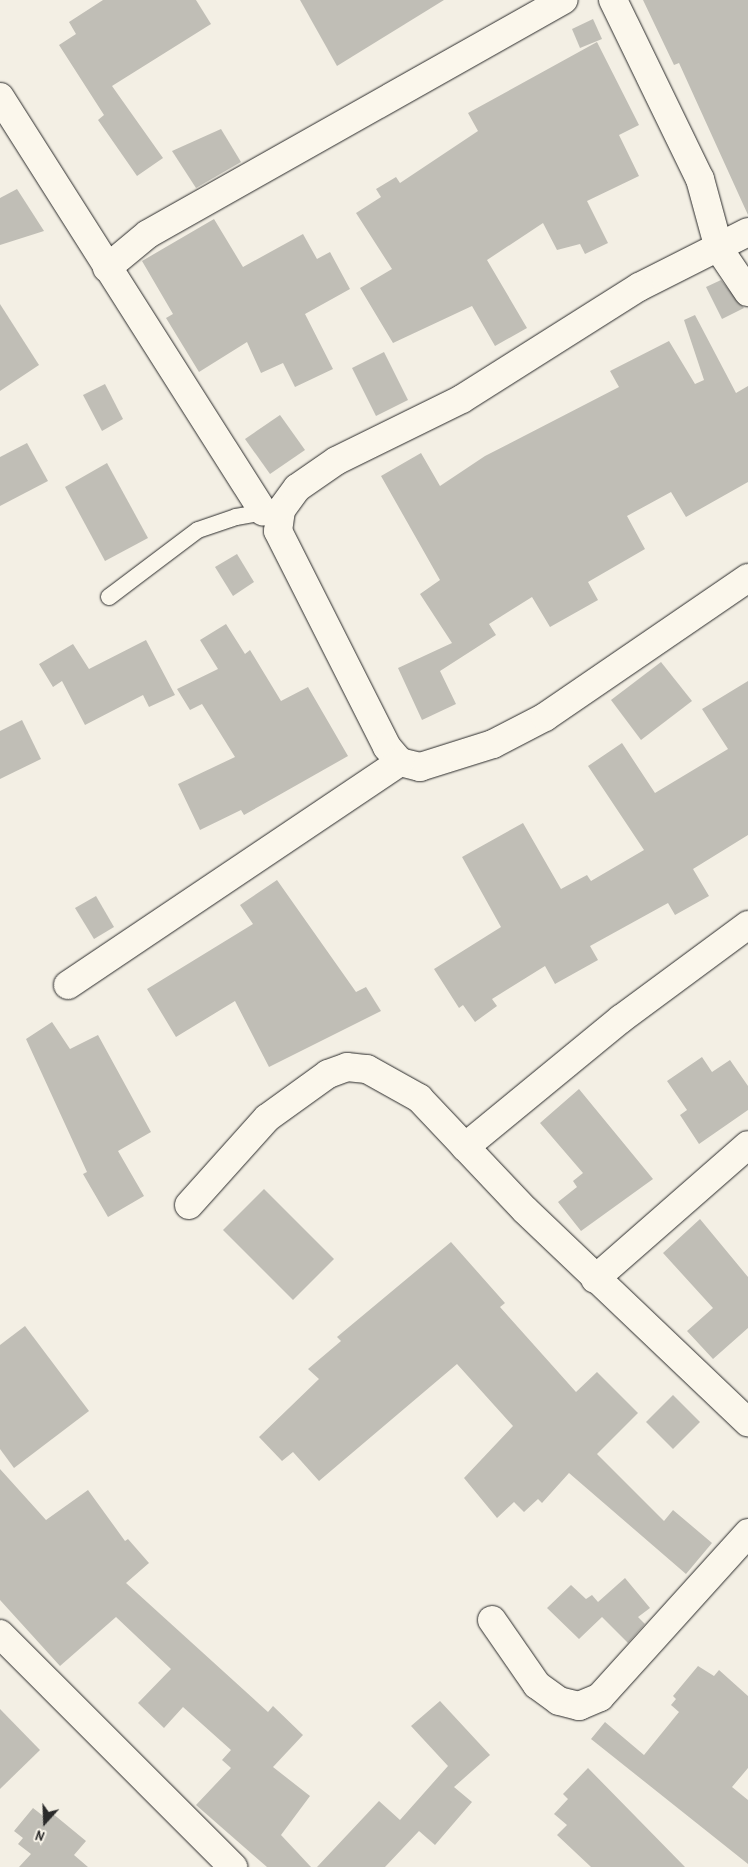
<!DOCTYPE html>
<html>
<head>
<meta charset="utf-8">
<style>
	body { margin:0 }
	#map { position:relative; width:748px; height:1867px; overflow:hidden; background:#f3efe4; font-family:"Patrick Hand",sans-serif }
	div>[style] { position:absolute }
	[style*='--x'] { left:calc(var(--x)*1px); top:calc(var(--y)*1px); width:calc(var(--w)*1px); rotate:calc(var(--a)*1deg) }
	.building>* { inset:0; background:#c0beb6 }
	.roads { filter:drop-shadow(0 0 1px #2b2b2b) drop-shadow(0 0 1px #2b2b2b) }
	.lane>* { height:16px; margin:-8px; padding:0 8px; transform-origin:8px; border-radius:8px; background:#fbf7ec }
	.street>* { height:28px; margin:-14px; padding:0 14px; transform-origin:14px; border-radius:14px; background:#fbf7ec }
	span { translate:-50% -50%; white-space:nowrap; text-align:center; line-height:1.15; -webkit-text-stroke:4px #fbf7ec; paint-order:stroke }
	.north { position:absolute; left:20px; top:1797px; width:50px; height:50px; -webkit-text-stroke:4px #fbf7ec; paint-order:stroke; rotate:200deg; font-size:14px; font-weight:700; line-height:20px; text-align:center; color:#2b2b2b }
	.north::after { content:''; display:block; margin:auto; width:18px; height:22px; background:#2b2b2b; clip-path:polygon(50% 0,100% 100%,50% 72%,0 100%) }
</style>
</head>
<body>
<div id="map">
	<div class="building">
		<div style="clip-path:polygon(103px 0,196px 0,211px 24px,112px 86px,163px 158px,137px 176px,98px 120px,104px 115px,59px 45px,76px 34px,69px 22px)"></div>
		<div style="clip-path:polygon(300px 0,444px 0,337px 66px)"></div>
		<div style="clip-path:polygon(643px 0,748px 0,748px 215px,679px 63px,674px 65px)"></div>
		<div style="clip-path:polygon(593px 19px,602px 39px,580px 48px,572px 29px)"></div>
		<div style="clip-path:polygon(597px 42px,639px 125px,619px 135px,639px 176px,587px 201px,608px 243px,585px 254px,580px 244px,557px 250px,543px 223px,487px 260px,527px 328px,495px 346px,472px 306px,393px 343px,360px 288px,392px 269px,356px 213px,381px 197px,376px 189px,396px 177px,400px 183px,478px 131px,468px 113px)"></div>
		<div style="clip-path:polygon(221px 129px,241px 162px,196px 188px,172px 151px)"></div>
		<div style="clip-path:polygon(17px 189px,44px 231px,0 245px,0 198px)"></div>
		<div style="clip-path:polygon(214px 219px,243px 267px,303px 234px,317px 259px,330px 252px,350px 289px,305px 314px,333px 369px,295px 387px,283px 363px,261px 373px,247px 342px,199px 372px,166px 318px,173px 314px,142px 261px)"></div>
		<div style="clip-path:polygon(721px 280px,744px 308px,722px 319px,706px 287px)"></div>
		<div style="clip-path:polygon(0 304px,39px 365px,0 391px)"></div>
		<div style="clip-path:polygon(695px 315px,736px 393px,748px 386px,748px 482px,686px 517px,671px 492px,627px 516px,645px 549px,588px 582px,598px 600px,550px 627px,532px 597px,489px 624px,496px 635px,440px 671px,456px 704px,422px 720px,398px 668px,452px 643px,420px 594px,440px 580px,381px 476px,421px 453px,440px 486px,485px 456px,619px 387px,610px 371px,669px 341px,695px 384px,704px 380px,684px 320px)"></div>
		<div style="clip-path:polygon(384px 352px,408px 400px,376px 416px,352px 368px)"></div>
		<div style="clip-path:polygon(105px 384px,123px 419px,102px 431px,83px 395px)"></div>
		<div style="clip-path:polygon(280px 415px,305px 450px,270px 474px,245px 439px)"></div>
		<div style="clip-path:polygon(27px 443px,48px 481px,0 506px,0 457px)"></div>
		<div style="clip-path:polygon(107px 463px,148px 538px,105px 561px,65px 487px)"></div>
		<div style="clip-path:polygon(237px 554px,254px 582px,233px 596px,215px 567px)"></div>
		<div style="clip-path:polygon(226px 624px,245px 654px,250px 650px,281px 701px,308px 687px,348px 756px,244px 815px,241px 810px,200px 830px,178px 784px,235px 757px,202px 704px,190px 710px,177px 689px,218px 669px,200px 640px)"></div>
		<div style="clip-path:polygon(146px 640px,175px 695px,149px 707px,143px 695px,85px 725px,62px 681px,53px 687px,39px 664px,73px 644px,89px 669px)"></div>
		<div style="clip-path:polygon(661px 662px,692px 701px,641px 740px,611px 700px)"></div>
		<div style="clip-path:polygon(748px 681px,748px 835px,693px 869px,709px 896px,675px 915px,668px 903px,590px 946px,598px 960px,555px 984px,545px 966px,492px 999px,497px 1006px,475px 1022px,463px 1005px,459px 1008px,434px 969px,501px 927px,462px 857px,523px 823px,561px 889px,587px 875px,591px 881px,644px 850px,588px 766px,622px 743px,655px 793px,728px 749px,702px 709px)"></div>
		<div style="clip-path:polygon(22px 720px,41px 759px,0 779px,0 731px)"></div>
		<div style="clip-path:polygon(277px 880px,356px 992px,366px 987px,381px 1011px,269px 1067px,235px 1001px,176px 1037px,147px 989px,253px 924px,240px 905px)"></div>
		<div style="clip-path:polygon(96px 896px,114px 927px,94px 939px,75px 908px)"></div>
		<div style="clip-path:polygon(52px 1022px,70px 1049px,98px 1035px,151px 1132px,118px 1151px,144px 1196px,108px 1217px,83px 1174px,87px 1172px,26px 1039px)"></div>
		<div style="clip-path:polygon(702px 1057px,712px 1072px,730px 1060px,748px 1086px,748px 1110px,699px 1144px,680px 1115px,687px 1110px,667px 1081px)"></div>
		<div style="clip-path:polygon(579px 1089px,653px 1179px,581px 1231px,558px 1202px,577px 1187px,573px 1181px,583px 1173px,540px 1123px)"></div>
		<div style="clip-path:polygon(264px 1189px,334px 1259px,293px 1300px,223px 1230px)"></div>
		<div style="clip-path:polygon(700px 1219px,748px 1277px,748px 1328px,713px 1359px,687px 1331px,713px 1308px,663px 1253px)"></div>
		<div style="clip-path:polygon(451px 1242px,505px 1303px,500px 1307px,576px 1392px,597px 1372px,638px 1413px,597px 1454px,664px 1521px,673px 1510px,712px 1543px,686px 1574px,569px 1473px,542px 1503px,538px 1499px,524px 1512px,514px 1502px,497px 1518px,464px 1478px,513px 1426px,457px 1364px,319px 1481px,293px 1452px,282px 1461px,259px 1437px,319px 1379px,308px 1369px,341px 1341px,337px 1337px)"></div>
		<div style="clip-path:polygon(25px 1326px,89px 1411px,14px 1468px,0 1449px,0 1345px)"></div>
		<div style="clip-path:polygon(673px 1395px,700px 1422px,673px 1449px,646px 1422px)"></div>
		<div style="clip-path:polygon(0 1469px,46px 1520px,88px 1490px,125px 1541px,128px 1539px,149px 1563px,126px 1583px,268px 1712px,273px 1706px,303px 1735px,273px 1767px,310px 1796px,281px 1835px,311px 1867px,267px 1867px,196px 1805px,231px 1768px,222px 1760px,231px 1750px,183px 1707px,164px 1728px,138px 1703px,171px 1669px,116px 1617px,60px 1666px,0 1600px)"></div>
		<div style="clip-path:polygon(625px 1578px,650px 1608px,638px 1617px,645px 1624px,628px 1643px,602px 1617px,579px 1639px,547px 1608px,571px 1585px,586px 1599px,592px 1595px,598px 1602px)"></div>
		<div style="clip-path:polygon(698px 1666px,714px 1676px,719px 1670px,748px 1696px,748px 1768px,732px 1787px,748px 1800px,748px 1864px,591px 1739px,605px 1722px,644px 1755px,679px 1712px,671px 1705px,676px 1699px,673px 1696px)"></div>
		<div style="clip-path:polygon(440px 1701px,490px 1755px,454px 1787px,472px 1802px,435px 1845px,419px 1831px,385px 1867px,317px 1867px,379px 1801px,400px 1820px,448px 1766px,411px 1726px)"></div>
		<div style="clip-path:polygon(0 1709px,40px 1750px,0 1789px)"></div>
		<div style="clip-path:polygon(588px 1768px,685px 1867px,591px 1867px,557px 1835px,567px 1825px,554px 1814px,568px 1799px,563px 1794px)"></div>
		<div style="clip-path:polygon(33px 1808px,47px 1819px,52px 1813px,86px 1841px,74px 1855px,88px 1867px,19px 1867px,31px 1854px,18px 1844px,23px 1838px,14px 1831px)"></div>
	</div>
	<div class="roads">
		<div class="lane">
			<div style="--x:109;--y:597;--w:111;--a:-37"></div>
			<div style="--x:198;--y:530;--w:40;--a:-18.9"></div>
			<div style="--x:236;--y:517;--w:34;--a:-10"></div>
		</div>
		<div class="street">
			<div style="--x:613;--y:0;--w:199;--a:64.1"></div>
			<div style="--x:700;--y:179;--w:73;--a:74.8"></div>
			<div style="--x:719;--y:249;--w:52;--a:56"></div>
			<div style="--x:0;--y:97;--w:491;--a:57.6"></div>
			<div style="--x:748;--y:232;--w:122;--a:153.2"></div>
			<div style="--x:639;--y:287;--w:209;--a:147.7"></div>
			<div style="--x:462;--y:399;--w:140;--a:153.8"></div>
			<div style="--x:336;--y:461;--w:47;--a:145.3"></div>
			<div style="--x:297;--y:488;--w:27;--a:126"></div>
			<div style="--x:281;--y:510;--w:21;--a:98"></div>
			<div style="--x:278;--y:531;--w:242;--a:63.2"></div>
			<div style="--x:387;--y:747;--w:20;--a:49"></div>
			<div style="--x:400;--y:762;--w:21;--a:14"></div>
			<div style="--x:420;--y:767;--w:77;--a:-17.5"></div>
			<div style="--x:493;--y:744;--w:59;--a:-27.4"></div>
			<div style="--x:545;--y:717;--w:246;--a:-34.4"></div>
			<div style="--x:107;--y:268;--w:53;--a:-39.7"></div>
			<div style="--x:148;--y:234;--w:477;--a:-29.4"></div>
			<div style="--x:68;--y:985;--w:400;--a:-33.9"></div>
			<div style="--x:465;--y:1147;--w:202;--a:-39.4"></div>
			<div style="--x:621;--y:1019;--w:158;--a:-36.5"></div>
			<div style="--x:189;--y:1205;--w:117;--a:-48.1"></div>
			<div style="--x:267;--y:1118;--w:75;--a:-35.8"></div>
			<div style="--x:328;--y:1074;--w:20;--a:-20"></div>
			<div style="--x:347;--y:1067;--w:20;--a:6"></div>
			<div style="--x:367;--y:1069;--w:60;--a:29.1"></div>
			<div style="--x:419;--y:1098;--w:154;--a:46.6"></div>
			<div style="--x:525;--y:1210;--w:308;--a:43.6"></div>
			<div style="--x:595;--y:1279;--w:203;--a:-41.2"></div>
			<div style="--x:492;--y:1620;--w:79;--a:55.3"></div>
			<div style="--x:537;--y:1685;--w:27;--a:36"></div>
			<div style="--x:559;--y:1701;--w:21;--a:14"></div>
			<div style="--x:579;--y:1706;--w:23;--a:-23"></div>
			<div style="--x:600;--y:1697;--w:221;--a:-47.9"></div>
			<div style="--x:0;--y:1634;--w:330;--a:45"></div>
		</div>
	</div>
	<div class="north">N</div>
</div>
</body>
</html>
